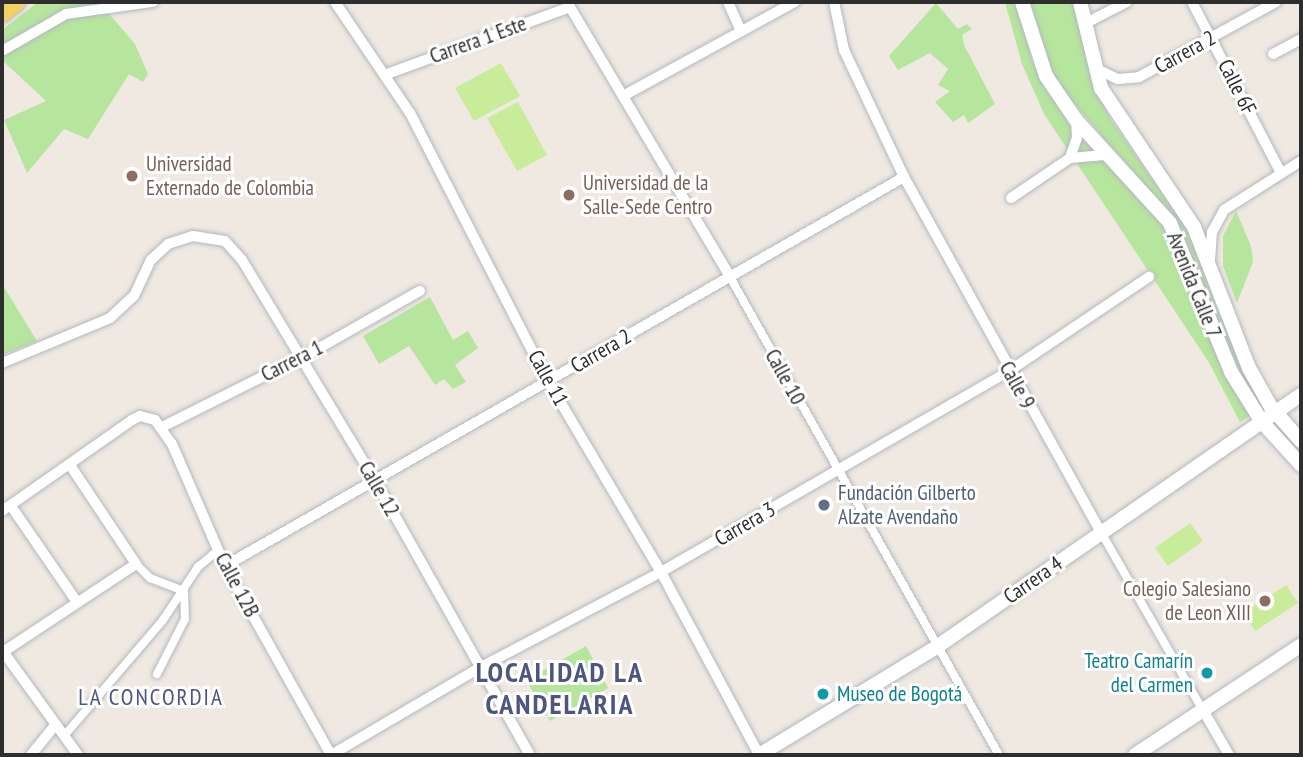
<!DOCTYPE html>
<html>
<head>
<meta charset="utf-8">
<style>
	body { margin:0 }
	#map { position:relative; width:1303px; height:757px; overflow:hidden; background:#efe9e1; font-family:"PT Sans Narrow",sans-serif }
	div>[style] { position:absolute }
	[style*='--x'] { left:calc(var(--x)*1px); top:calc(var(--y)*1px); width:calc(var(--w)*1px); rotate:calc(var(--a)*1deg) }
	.green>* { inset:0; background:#b6e59e }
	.pitch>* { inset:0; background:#c9ec9a }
	.roads { filter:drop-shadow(0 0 2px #b4b7c1) drop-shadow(0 0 2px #b4b7c1) }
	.pedestrian>* { height:8px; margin:-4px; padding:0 4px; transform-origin:4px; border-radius:4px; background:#fff }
	.minor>* { height:10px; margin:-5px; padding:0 5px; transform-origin:5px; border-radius:5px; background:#fff }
	.tertiary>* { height:14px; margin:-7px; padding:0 7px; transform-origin:7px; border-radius:7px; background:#fff }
	.primary>* { height:18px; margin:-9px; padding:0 9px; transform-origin:9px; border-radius:9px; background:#f2d163 }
	.dots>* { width:19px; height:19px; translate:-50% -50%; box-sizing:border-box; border:4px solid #fff; border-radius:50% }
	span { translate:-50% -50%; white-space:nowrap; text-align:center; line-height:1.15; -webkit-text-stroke:6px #fff; paint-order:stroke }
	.street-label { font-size:21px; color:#2e2e2e }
	.education-label { font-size:21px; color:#785e54 }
	.left { translate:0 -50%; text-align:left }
	.right { translate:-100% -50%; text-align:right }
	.service-label { font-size:21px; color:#4e5e75 }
	.culture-label { font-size:21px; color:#0d838f }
	.neighbourhood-label { font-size:23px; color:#4d5680; letter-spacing:2px }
	.district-label { font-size:28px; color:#4d5680; font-weight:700; letter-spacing:2px }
	.frame { position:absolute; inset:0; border:4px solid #2e2e2e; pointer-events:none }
</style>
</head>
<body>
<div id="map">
	<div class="green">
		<div style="clip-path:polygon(38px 2px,99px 2px,135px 44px,148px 74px,143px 82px,129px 74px,88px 139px,64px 129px,27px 173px,4px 120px,46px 101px,2px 60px,2px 30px)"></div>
		<div style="clip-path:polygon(1005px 2px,1015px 2px,1034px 66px,1068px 123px,1164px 225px,1250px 416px,1240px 422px,1208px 361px,1044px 114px,1022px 64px)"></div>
		<div style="clip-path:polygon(1028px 2px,1074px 2px,1093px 82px,1110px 118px,1192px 237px,1217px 309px,1257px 396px,1253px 397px,1146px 187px,1065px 93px,1050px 68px)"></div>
		<div style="clip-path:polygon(936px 3px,958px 29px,967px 24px,972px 29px,962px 35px,964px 45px,995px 104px,968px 123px,964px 115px,953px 122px,935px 102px,950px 91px,938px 85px,948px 69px,930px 53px,898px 70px,889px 56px)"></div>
		<div style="clip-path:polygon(1236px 211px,1251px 246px,1253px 262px,1237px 303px,1223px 266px,1223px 236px)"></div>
		<div style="clip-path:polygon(2px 284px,37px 341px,2px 355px)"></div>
		<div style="clip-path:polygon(430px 297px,453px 340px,468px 331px,478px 348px,455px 365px,466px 382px,453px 389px,444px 379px,435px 385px,409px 346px,379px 364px,363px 336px)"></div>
		<div style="clip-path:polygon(586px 646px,608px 688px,550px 721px,526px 680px)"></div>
	</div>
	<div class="pitch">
		<div style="clip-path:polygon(501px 63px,520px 96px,474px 121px,455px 88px)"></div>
		<div style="clip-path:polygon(518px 102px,547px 155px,517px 171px,487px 118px)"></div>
		<div style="clip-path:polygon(1190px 523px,1203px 541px,1168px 566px,1155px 548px)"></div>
		<div style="clip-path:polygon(1286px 585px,1298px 603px,1255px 631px,1243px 613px)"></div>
	</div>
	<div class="roads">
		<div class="pedestrian">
			<div style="--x:730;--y:277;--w:548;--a:60.63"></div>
			<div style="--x:1102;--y:534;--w:203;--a:60.2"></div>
			<div style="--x:136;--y:564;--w:20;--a:45"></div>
			<div style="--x:150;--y:578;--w:36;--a:21"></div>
			<div style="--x:184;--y:591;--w:28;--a:88"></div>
			<div style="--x:185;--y:619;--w:62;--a:117"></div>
			<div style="--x:64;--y:736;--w:153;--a:-49.5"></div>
			<div style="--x:163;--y:620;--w:64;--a:-56.6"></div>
			<div style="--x:198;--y:567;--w:26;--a:-40"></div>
		</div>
		<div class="minor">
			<div style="--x:335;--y:2;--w:134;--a:56"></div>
			<div style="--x:410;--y:113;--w:301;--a:62.8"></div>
			<div style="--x:548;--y:381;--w:222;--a:59.4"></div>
			<div style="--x:661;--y:572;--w:208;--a:61.8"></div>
			<div style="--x:567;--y:2;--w:320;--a:59.3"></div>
			<div style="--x:728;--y:2;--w:32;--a:66"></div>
			<div style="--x:834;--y:2;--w:49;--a:78.2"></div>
			<div style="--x:844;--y:50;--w:140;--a:64.7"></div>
			<div style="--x:904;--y:177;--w:408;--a:61"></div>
			<div style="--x:1192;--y:2;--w:193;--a:62.5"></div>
			<div style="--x:1084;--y:24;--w:48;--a:-27.1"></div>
			<div style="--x:2;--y:51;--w:74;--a:-30"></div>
			<div style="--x:66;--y:14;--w:88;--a:-7.9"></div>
			<div style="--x:1273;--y:54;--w:32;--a:-28"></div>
			<div style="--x:1095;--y:68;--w:25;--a:26"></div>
			<div style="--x:1118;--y:79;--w:21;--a:-5"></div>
			<div style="--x:1139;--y:77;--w:156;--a:-28.7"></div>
			<div style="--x:387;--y:74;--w:195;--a:-20.1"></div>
			<div style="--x:623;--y:96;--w:196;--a:-28.7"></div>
			<div style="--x:1070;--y:158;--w:21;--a:-71"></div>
			<div style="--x:1077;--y:138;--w:18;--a:-93"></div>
			<div style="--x:1011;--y:198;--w:71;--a:-34.1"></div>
			<div style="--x:1070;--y:158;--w:37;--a:-5"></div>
			<div style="--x:1210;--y:260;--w:28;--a:-86"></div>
			<div style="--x:1212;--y:232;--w:25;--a:-61"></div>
			<div style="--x:1224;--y:210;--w:91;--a:-32.5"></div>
			<div style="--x:2;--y:363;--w:117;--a:-22.6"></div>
			<div style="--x:110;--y:318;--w:33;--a:-43"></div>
			<div style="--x:134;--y:296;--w:40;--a:-65"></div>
			<div style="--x:151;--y:260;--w:23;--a:-43"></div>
			<div style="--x:168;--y:244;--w:26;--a:-18"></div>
			<div style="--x:193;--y:236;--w:32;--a:9"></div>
			<div style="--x:225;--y:241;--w:25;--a:48"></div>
			<div style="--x:242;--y:260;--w:259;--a:58.9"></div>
			<div style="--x:376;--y:482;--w:313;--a:60.6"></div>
			<div style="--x:162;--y:427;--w:168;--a:-26.6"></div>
			<div style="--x:312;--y:352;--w:124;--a:-29.5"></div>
			<div style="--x:11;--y:506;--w:116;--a:55.5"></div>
			<div style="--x:2;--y:511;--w:159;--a:-35"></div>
			<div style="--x:132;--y:420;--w:9;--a:-27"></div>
			<div style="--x:140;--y:416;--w:16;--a:15"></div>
			<div style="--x:155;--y:420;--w:29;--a:55"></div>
			<div style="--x:172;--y:444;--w:133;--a:66.5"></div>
			<div style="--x:225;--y:566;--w:217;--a:60.7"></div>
			<div style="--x:225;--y:566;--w:783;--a:-29.81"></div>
			<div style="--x:2;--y:650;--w:130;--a:54.1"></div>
			<div style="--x:3;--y:652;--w:159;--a:-33.5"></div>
			<div style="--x:136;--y:564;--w:119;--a:-123.7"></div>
			<div style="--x:1203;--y:710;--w:52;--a:60"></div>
			<div style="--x:31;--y:755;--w:38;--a:-51"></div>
			<div style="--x:331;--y:755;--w:172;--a:-30.4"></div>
			<div style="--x:479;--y:668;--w:206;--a:-27.8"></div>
			<div style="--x:661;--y:572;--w:402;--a:-30"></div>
			<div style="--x:1009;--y:371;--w:169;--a:-33.9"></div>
		</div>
		<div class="tertiary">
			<div style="--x:1022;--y:2;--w:78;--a:72"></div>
			<div style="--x:1046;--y:76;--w:53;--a:55.7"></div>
			<div style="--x:1076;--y:120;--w:139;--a:47.6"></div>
			<div style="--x:1170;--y:223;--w:161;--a:67.7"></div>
			<div style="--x:1231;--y:372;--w:59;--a:58.2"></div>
			<div style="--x:1262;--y:422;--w:58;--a:47.8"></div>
			<div style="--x:1080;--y:2;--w:89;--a:76.3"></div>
			<div style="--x:1101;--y:88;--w:167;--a:56.2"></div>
			<div style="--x:1194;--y:227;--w:151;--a:68.7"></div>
			<div style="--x:1249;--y:368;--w:45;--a:60.6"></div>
			<div style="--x:1271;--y:407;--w:45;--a:48.6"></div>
			<div style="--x:759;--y:755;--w:210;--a:-31.3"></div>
			<div style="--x:938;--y:646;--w:441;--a:-34.7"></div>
			<div style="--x:1135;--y:755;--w:199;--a:-33.5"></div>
		</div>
		<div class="primary">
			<div style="--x:2;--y:13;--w:18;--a:-38"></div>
		</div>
	</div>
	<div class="dots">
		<div style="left:132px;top:176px;background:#8d6e63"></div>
		<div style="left:569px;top:195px;background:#8d6e63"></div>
		<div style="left:824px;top:505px;background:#5c6f8a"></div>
		<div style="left:1265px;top:601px;background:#8d6e63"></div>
		<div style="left:1207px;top:673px;background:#0f9aa8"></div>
		<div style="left:823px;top:694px;background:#0f9aa8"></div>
	</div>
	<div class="street-label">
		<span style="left:478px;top:40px;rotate:-20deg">Carrera 1 Este</span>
		<span style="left:1185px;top:52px;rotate:-29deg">Carrera 2</span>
		<span style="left:1237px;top:87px;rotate:63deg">Calle 6F</span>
		<span style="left:1194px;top:285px;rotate:68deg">Avenida Calle 7</span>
		<span style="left:601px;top:351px;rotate:-30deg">Carrera 2</span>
		<span style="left:292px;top:361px;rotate:-27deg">Carrera 1</span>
		<span style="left:785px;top:377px;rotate:61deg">Calle 10</span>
		<span style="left:548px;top:378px;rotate:61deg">Calle 11</span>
		<span style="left:1017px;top:385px;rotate:61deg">Calle 9</span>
		<span style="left:379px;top:489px;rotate:60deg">Calle 12</span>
		<span style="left:745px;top:524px;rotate:-30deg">Carrera 3</span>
		<span style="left:1033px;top:580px;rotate:-35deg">Carrera 4</span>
		<span style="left:237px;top:585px;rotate:62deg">Calle 12B</span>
	</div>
	<div class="education-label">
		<span class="left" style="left:146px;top:176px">Universidad<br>Externado de Colombia</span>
		<span class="left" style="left:583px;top:195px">Universidad de la<br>Salle-Sede Centro</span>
		<span class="right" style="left:1251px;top:601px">Colegio Salesiano<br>de Leon XIII</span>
	</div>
	<div class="service-label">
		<span class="left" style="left:838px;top:505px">Fundación Gilberto<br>Alzate Avendaño</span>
	</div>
	<div class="culture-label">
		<span class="right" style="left:1193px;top:673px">Teatro Camarín<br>del Carmen</span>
		<span class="left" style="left:837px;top:694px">Museo de Bogotá</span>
	</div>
	<div class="neighbourhood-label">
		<span style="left:151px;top:697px">LA CONCORDIA</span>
	</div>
	<div class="district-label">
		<span style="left:560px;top:688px">LOCALIDAD LA<br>CANDELARIA</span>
	</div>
	<div class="frame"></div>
</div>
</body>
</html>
